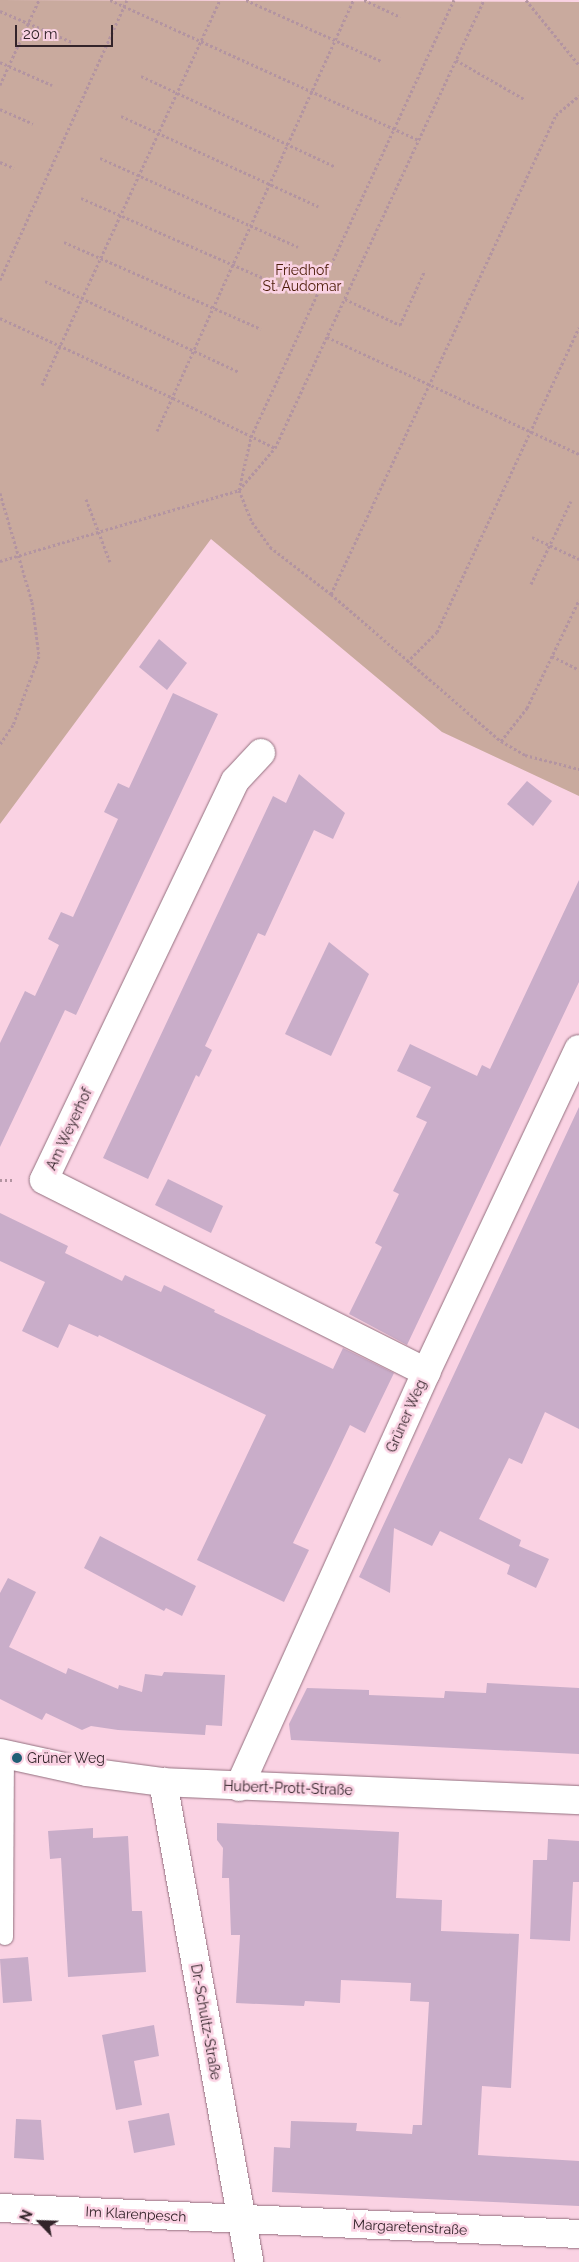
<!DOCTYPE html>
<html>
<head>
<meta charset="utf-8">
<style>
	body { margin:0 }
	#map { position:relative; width:579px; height:2262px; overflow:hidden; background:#fad2e3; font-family:Raleway,sans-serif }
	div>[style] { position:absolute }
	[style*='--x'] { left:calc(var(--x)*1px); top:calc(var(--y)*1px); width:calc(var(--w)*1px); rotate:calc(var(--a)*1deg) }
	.green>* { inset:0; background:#c9aa9e }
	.building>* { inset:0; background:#c9adc9 }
	.path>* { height:3px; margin-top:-1.5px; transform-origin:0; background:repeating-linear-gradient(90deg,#b394a1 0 2.5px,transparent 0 5px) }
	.roads { filter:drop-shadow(0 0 1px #93707f) drop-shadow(0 0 1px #93707f) }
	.service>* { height:16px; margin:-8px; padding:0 8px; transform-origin:8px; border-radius:8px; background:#fff }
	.minor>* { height:28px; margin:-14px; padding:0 14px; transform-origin:14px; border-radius:14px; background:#fff }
	.tertiary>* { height:28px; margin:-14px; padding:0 14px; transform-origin:14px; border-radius:14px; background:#fff }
	.dots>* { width:14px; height:14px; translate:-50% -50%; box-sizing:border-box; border:2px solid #fad2e3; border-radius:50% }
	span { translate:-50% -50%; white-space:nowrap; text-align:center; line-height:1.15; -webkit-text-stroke:5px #fad2e3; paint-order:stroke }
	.park-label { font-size:14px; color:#4c1c08 }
	.street-label { font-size:14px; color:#33242a }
	.poi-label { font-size:14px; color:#33242a }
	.left { translate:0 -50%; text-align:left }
	.north { position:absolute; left:15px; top:2197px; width:50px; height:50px; -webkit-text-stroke:4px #fad2e3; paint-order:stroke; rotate:294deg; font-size:14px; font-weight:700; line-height:20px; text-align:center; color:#33242a }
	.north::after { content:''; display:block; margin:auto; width:18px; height:22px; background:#33242a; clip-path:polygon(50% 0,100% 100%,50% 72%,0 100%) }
	.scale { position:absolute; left:15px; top:25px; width:98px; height:22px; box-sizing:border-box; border:2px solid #33242a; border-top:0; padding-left:6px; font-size:15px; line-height:18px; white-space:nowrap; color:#33242a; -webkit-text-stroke:4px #fad2e3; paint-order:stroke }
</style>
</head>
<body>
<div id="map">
	<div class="green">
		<div style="clip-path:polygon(0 0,579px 2px,579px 796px,442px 732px,211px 539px,0 824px)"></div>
	</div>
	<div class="building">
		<div style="clip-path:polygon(159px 639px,187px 663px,167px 690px,139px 667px)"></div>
		<div style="clip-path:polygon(173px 693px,218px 714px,76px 1015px,65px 1010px,0 1147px,0 1043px,25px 991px,35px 996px,59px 945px,48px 939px,61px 912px,73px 917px,118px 819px,104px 812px,118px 783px,129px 788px)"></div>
		<div style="clip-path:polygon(299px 774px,345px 813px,333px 839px,314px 830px,265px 936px,258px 933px,239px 974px,205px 1046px,212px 1050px,199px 1077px,196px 1075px,148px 1179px,103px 1158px,273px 796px,286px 803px)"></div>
		<div style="clip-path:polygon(527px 781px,552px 801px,533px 826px,507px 804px)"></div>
		<div style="clip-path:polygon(579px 880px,579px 982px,407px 1345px,349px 1314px,382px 1247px,375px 1243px,399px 1194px,393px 1191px,427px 1122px,416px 1117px,431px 1087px,397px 1071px,410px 1044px,477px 1076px,482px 1065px,490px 1069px)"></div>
		<div style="clip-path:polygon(329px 942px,369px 974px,331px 1056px,285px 1034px)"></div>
		<div style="clip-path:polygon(579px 1107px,579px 1429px,545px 1412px,522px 1464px,509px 1458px,479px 1519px,521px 1540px,519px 1546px,549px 1559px,536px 1588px,507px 1574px,510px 1565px,440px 1531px,432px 1546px,394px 1528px,390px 1593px,359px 1577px)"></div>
		<div style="clip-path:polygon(168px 1179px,223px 1206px,211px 1233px,155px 1205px)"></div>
		<div style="clip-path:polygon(0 1213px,68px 1246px,65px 1253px,122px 1281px,125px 1275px,161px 1292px,164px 1285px,215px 1310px,214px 1312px,333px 1369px,343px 1348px,394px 1373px,365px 1433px,350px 1425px,332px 1463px,293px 1543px,309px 1550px,284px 1602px,197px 1560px,266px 1415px,99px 1335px,98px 1337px,69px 1324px,58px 1348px,22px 1331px,45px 1282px,0 1261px)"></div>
		<div style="clip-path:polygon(100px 1536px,196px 1586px,182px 1616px,166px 1608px,164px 1611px,84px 1568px)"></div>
		<div style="clip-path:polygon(8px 1578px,36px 1592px,9px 1647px,66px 1674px,68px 1668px,118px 1689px,119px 1685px,142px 1692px,145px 1674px,162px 1676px,164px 1672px,225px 1675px,222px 1726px,206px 1725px,205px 1735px,118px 1730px,91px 1726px,82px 1730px,46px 1713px,42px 1720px,0 1699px,0 1593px)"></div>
		<div style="clip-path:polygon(487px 1683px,579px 1688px,579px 1754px,291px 1740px,289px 1724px,307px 1688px,369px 1690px,369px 1695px,444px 1698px,445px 1691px,486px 1693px)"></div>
		<div style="clip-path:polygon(217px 1823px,399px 1832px,396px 1898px,442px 1900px,441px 1931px,519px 1934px,511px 2088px,482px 2086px,478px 2155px,579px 2161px,579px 2206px,272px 2192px,274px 2147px,290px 2148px,291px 2121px,357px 2123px,356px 2131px,412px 2134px,413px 2125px,422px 2125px,429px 2002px,410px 2001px,411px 1983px,341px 1980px,340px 2003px,305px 2001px,304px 2006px,236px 2003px,240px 1935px,231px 1935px,229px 1878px,222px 1878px,223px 1848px,217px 1840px)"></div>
		<div style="clip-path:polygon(93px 1828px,93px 1838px,128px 1836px,132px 1911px,142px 1911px,146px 1972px,68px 1977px,61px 1858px,50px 1859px,48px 1831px)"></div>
		<div style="clip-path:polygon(548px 1839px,579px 1841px,579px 1882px,573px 1882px,570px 1941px,530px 1939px,533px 1860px,547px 1860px)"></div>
		<div style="clip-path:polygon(28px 1957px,32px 2001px,3px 2003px,0 1959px)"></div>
		<div style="clip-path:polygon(154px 2025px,159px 2056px,134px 2061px,142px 2105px,116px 2110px,102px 2035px)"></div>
		<div style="clip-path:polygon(169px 2113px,175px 2145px,134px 2153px,128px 2121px)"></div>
		<div style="clip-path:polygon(16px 2119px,41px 2120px,44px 2160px,14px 2158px)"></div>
	</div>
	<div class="path">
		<div style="--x:110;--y:0;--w:338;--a:24.4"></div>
		<div style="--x:246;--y:0;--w:148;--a:24.3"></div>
		<div style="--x:364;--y:0;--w:40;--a:25"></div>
		<div style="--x:526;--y:0;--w:84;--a:50.8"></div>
		<div style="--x:0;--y:11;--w:78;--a:23.3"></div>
		<div style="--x:456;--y:60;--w:78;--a:29.8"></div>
		<div style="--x:0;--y:62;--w:57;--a:23.9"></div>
		<div style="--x:141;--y:76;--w:213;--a:25"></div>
		<div style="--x:0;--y:85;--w:94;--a:-65.4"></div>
		<div style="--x:0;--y:109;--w:36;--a:24"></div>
		<div style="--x:121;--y:116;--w:217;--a:24.6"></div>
		<div style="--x:100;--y:158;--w:217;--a:24.2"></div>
		<div style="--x:0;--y:162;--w:15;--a:23"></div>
		<div style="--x:81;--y:198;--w:222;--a:23.7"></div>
		<div style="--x:64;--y:242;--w:215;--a:23.8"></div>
		<div style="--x:0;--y:280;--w:307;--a:-65.6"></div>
		<div style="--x:45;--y:281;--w:214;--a:25.1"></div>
		<div style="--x:345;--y:299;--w:61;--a:25.3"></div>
		<div style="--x:400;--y:325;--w:60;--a:-65.6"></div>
		<div style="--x:0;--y:318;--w:191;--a:24.8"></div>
		<div style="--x:173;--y:398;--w:114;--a:26.1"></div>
		<div style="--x:327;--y:337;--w:278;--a:24.9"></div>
		<div style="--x:42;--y:385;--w:424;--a:-65.2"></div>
		<div style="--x:157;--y:431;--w:473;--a:-65.5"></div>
		<div style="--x:239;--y:490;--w:55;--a:-49.4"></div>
		<div style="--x:275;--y:448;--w:494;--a:-65"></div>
		<div style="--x:239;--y:490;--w:54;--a:-77.2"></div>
		<div style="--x:251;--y:437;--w:482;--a:-65.1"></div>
		<div style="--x:0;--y:493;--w:114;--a:73.6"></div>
		<div style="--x:32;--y:602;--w:54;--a:82.6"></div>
		<div style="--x:39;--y:656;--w:74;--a:110.6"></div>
		<div style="--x:13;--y:725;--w:23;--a:124"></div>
		<div style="--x:86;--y:499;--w:67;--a:69.1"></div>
		<div style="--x:532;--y:537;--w:52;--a:25.1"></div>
		<div style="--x:0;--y:561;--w:249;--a:-16.5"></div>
		<div style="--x:239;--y:490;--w:35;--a:68"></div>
		<div style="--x:252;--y:522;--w:31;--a:54"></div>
		<div style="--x:270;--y:547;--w:77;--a:37.6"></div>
		<div style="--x:331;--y:594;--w:225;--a:40.9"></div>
		<div style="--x:501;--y:741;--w:28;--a:30"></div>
		<div style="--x:525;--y:755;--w:56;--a:14.5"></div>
		<div style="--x:531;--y:584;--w:92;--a:-64.3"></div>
		<div style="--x:331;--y:594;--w:529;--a:-64.84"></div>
		<div style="--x:556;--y:115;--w:30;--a:-40"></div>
		<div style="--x:552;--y:656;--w:30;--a:27"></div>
		<div style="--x:407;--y:662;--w:42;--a:-45"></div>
		<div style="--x:437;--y:632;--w:336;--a:-65"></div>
		<div style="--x:501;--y:741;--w:42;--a:-51.8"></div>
		<div style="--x:527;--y:708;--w:120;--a:-64.3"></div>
		<div style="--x:0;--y:1180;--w:14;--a:0"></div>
	</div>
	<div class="roads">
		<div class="service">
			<div style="--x:5;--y:1937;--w:182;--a:-89.7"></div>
		</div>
		<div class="minor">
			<div style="--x:261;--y:753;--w:38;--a:133"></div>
			<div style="--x:235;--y:781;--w:442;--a:115.6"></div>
			<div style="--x:44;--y:1180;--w:428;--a:26.7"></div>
			<div style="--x:163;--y:1782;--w:488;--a:79.8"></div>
			<div style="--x:239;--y:1787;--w:455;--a:-65.7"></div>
			<div style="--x:426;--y:1372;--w:357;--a:-64.7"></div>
			<div style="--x:0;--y:2208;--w:580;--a:2.57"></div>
		</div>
		<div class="tertiary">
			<div style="--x:0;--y:1753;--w:89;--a:12.3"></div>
			<div style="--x:87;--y:1772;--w:77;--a:7.5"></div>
			<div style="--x:163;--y:1782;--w:416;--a:2.5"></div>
		</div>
	</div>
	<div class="dots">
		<div style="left:17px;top:1758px;background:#205f75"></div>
	</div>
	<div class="park-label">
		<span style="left:302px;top:278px">Friedhof<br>St. Audomar</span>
	</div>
	<div class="street-label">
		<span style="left:69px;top:1129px;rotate:-65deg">Am Weyerhof</span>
		<span style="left:406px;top:1416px;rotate:-66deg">Grüner Weg</span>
		<span style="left:288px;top:1788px;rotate:2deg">Hubert-Prott-Straße</span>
		<span style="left:206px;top:2022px;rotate:80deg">Dr.-Schultz-Straße</span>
		<span style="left:136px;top:2214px;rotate:3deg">Im Klarenpesch</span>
		<span style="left:410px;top:2227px;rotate:3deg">Margaretenstraße</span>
	</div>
	<div class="poi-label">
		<span class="left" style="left:27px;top:1758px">Grüner Weg</span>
	</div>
	<div class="north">N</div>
	<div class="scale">20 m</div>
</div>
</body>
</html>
